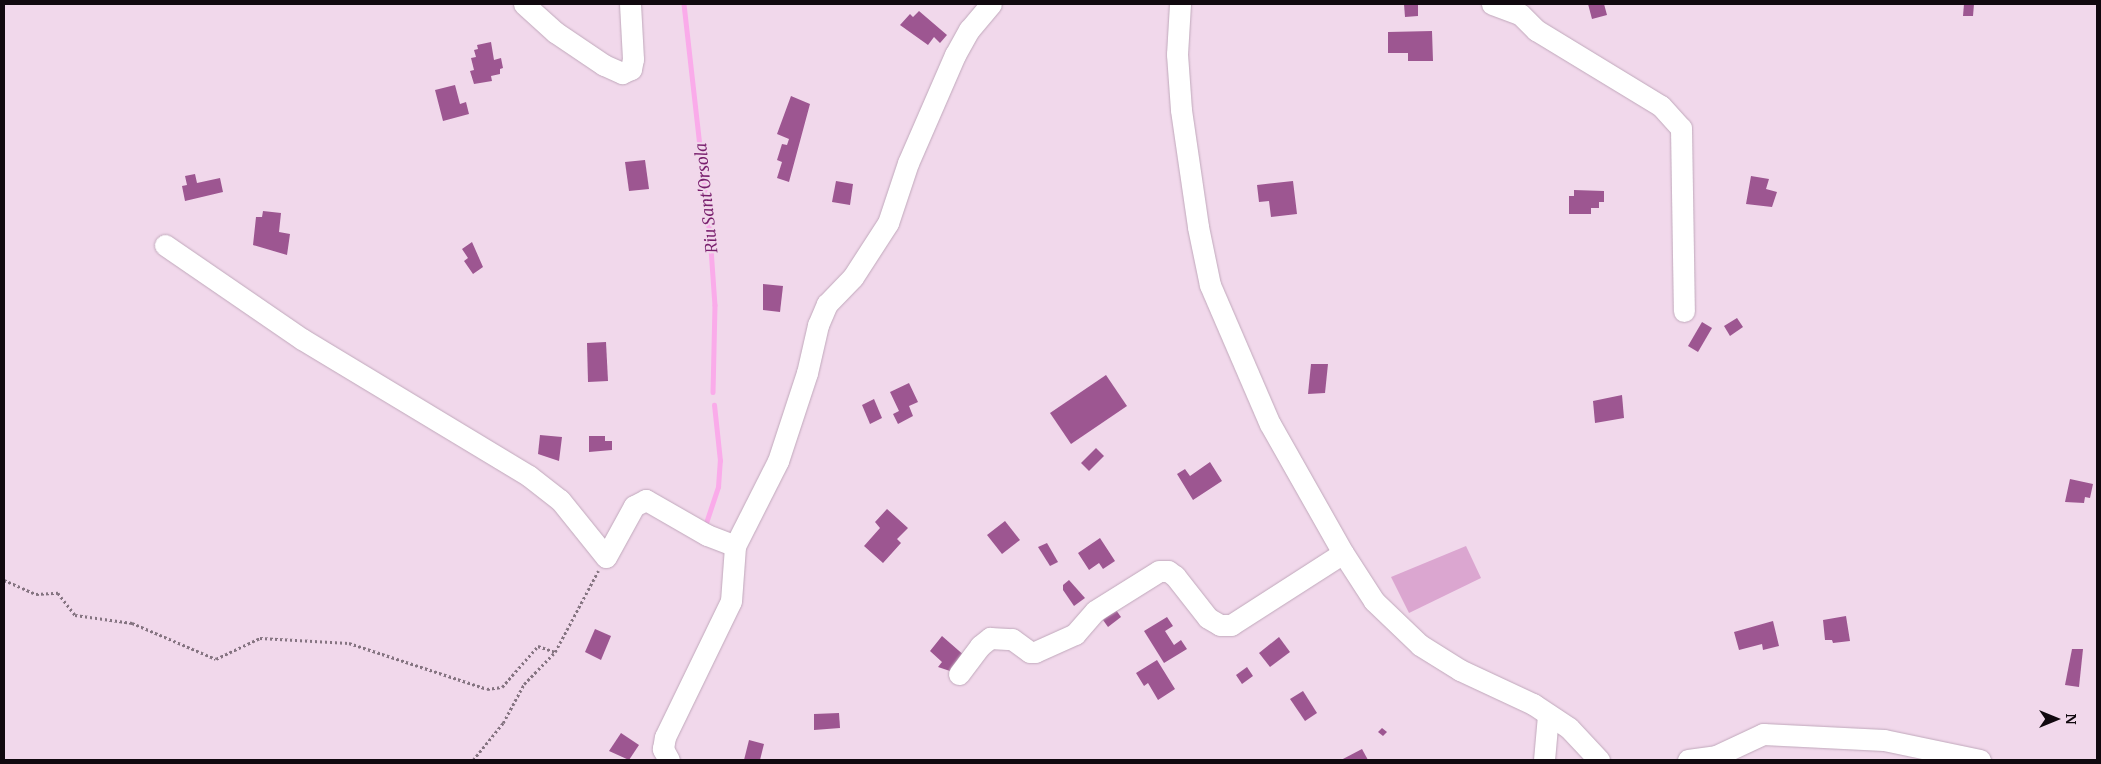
<!DOCTYPE html>
<html>
<head>
<meta charset="utf-8">
<style>
	body { margin:0 }
	#map { position:relative; width:2101px; height:764px; overflow:hidden; background:#f1d8eb; font-family:Merriweather,serif }
	div>[style] { position:absolute }
	[style*='--x'] { left:calc(var(--x)*1px); top:calc(var(--y)*1px); width:calc(var(--w)*1px); rotate:calc(var(--a)*1deg) }
	.green>* { inset:0; background:#dba6d0 }
	.stream>* { height:4.5px; margin:-2.25px; padding:0 2.25px; transform-origin:2.25px; border-radius:2.25px; background:#faabea }
	.building>* { inset:0; background:#9d5691 }
	.path>* { height:2.5px; margin-top:-1.25px; transform-origin:0; background:repeating-linear-gradient(90deg,#857481 0 2.5px,transparent 0 5px) }
	.roads { filter:drop-shadow(0 0 1px #c0a8bb) drop-shadow(0 0 1px #c0a8bb) }
	.minor>* { height:21px; margin:-10.5px; padding:0 10.5px; transform-origin:10.5px; border-radius:10.5px; background:#fff }
	span { translate:-50% -50%; white-space:nowrap; text-align:center; line-height:1.15; -webkit-text-stroke:4px #f1d8eb; paint-order:stroke }
	.water-label { font-size:16px; color:#791f6d; font-style:italic }
	.frame { position:absolute; inset:0; border:5px solid #11090f; pointer-events:none }
	.north { position:absolute; left:2031px; top:694px; width:50px; height:50px; -webkit-text-stroke:4px #f1d8eb; paint-order:stroke; rotate:90deg; font-size:14px; font-weight:700; line-height:20px; text-align:center; color:#11090f }
	.north::after { content:''; display:block; margin:auto; width:18px; height:22px; background:#11090f; clip-path:polygon(50% 0,100% 100%,50% 72%,0 100%) }
</style>
</head>
<body>
<div id="map">
	<div class="green">
		<div style="clip-path:polygon(1466px 546px,1481px 578px,1409px 613px,1391px 577px)"></div>
	</div>
	<div class="stream">
		<div style="--x:684;--y:4;--w:231;--a:83.6"></div>
		<div style="--x:710;--y:234;--w:71;--a:86"></div>
		<div style="--x:715;--y:305;--w:87;--a:91.3"></div>
		<div style="--x:705;--y:526;--w:41;--a:-71.6"></div>
		<div style="--x:718;--y:487;--w:26;--a:-86"></div>
		<div style="--x:720;--y:461;--w:56;--a:-96.1"></div>
	</div>
	<div class="building">
		<div style="clip-path:polygon(1404px 4px,1418px 4px,1418px 16px,1405px 17px)"></div>
		<div style="clip-path:polygon(1588px 4px,1604px 4px,1607px 15px,1592px 19px)"></div>
		<div style="clip-path:polygon(1964px 4px,1974px 4px,1973px 16px,1963px 16px)"></div>
		<div style="clip-path:polygon(919px 11px,947px 35px,940px 43px,934px 37px,928px 45px,900px 25px,910px 14px,913px 17px)"></div>
		<div style="clip-path:polygon(1432px 31px,1433px 61px,1408px 61px,1408px 53px,1388px 53px,1388px 32px)"></div>
		<div style="clip-path:polygon(491px 42px,494px 60px,501px 58px,503px 68px,500px 69px,500px 74px,491px 76px,492px 81px,474px 84px,470px 71px,474px 70px,471px 58px,476px 57px,474px 50px,478px 49px,477px 45px)"></div>
		<div style="clip-path:polygon(455px 85px,460px 104px,466px 102px,469px 114px,443px 121px,435px 90px)"></div>
		<div style="clip-path:polygon(791px 96px,810px 104px,789px 182px,777px 178px,782px 162px,777px 160px,782px 144px,787px 145px,789px 139px,777px 134px)"></div>
		<div style="clip-path:polygon(645px 160px,649px 189px,629px 191px,625px 162px)"></div>
		<div style="clip-path:polygon(195px 174px,197px 183px,220px 178px,223px 192px,185px 201px,182px 186px,187px 185px,185px 176px)"></div>
		<div style="clip-path:polygon(1751px 176px,1769px 179px,1766px 189px,1777px 192px,1772px 207px,1746px 204px)"></div>
		<div style="clip-path:polygon(836px 181px,853px 184px,850px 205px,832px 202px)"></div>
		<div style="clip-path:polygon(1293px 181px,1297px 214px,1271px 217px,1269px 201px,1259px 202px,1257px 185px)"></div>
		<div style="clip-path:polygon(1574px 190px,1604px 191px,1604px 202px,1599px 202px,1599px 208px,1591px 208px,1591px 214px,1569px 214px,1569px 196px,1574px 196px)"></div>
		<div style="clip-path:polygon(263px 211px,281px 213px,279px 232px,290px 234px,287px 255px,253px 245px,256px 217px,262px 217px)"></div>
		<div style="clip-path:polygon(472px 242px,483px 267px,473px 274px,464px 261px,468px 258px,462px 249px)"></div>
		<div style="clip-path:polygon(763px 284px,783px 286px,780px 312px,763px 310px)"></div>
		<div style="clip-path:polygon(1737px 318px,1743px 327px,1730px 336px,1724px 326px)"></div>
		<div style="clip-path:polygon(1702px 322px,1712px 328px,1698px 352px,1688px 346px)"></div>
		<div style="clip-path:polygon(606px 342px,608px 381px,588px 382px,587px 343px)"></div>
		<div style="clip-path:polygon(1311px 364px,1328px 364px,1325px 393px,1308px 394px)"></div>
		<div style="clip-path:polygon(1106px 375px,1127px 406px,1071px 444px,1050px 413px)"></div>
		<div style="clip-path:polygon(909px 383px,918px 402px,909px 406px,913px 416px,898px 424px,893px 414px,899px 411px,890px 392px)"></div>
		<div style="clip-path:polygon(1622px 395px,1624px 418px,1595px 423px,1593px 401px)"></div>
		<div style="clip-path:polygon(874px 399px,882px 418px,870px 424px,862px 405px)"></div>
		<div style="clip-path:polygon(540px 435px,562px 437px,559px 461px,538px 454px)"></div>
		<div style="clip-path:polygon(589px 436px,605px 436px,605px 441px,612px 441px,612px 450px,589px 452px)"></div>
		<div style="clip-path:polygon(1096px 448px,1104px 456px,1089px 471px,1081px 463px)"></div>
		<div style="clip-path:polygon(1210px 462px,1222px 481px,1193px 500px,1177px 474px,1185px 469px,1190px 476px)"></div>
		<div style="clip-path:polygon(2070px 479px,2093px 484px,2090px 498px,2085px 497px,2084px 503px,2065px 502px)"></div>
		<div style="clip-path:polygon(887px 509px,908px 528px,897px 539px,901px 543px,883px 563px,864px 546px,880px 528px,875px 522px)"></div>
		<div style="clip-path:polygon(1005px 521px,1020px 540px,1002px 554px,987px 535px)"></div>
		<div style="clip-path:polygon(1100px 538px,1115px 561px,1103px 569px,1099px 563px,1089px 570px,1078px 553px)"></div>
		<div style="clip-path:polygon(1047px 543px,1058px 562px,1050px 566px,1038px 547px)"></div>
		<div style="clip-path:polygon(1069px 580px,1085px 598px,1074px 606px,1063px 590px,1063px 585px)"></div>
		<div style="clip-path:polygon(1116px 610px,1121px 617px,1108px 627px,1103px 620px)"></div>
		<div style="clip-path:polygon(1846px 616px,1850px 641px,1833px 643px,1832px 640px,1825px 640px,1823px 620px)"></div>
		<div style="clip-path:polygon(1167px 617px,1173px 626px,1165px 631px,1174px 645px,1181px 640px,1187px 649px,1164px 663px,1144px 631px)"></div>
		<div style="clip-path:polygon(1773px 621px,1779px 646px,1763px 650px,1762px 644px,1739px 650px,1734px 632px)"></div>
		<div style="clip-path:polygon(595px 629px,611px 636px,601px 660px,585px 652px)"></div>
		<div style="clip-path:polygon(942px 636px,966px 657px,953px 672px,938px 667px,942px 662px,930px 651px)"></div>
		<div style="clip-path:polygon(1279px 637px,1290px 652px,1270px 667px,1259px 653px)"></div>
		<div style="clip-path:polygon(2072px 649px,2083px 649px,2079px 687px,2065px 685px)"></div>
		<div style="clip-path:polygon(1157px 660px,1175px 689px,1158px 700px,1148px 683px,1144px 686px,1136px 673px)"></div>
		<div style="clip-path:polygon(1247px 667px,1253px 676px,1242px 684px,1236px 675px)"></div>
		<div style="clip-path:polygon(1303px 691px,1317px 713px,1305px 721px,1290px 699px)"></div>
		<div style="clip-path:polygon(839px 713px,840px 728px,814px 730px,814px 714px)"></div>
		<div style="clip-path:polygon(1382px 728px,1387px 732px,1383px 736px,1378px 732px)"></div>
		<div style="clip-path:polygon(621px 733px,639px 745px,629px 760px,609px 751px)"></div>
		<div style="clip-path:polygon(749px 740px,764px 744px,760px 760px,744px 760px)"></div>
		<div style="clip-path:polygon(1362px 749px,1368px 760px,1341px 760px)"></div>
	</div>
	<div class="path">
		<div style="--x:4;--y:580;--w:35;--a:24"></div>
		<div style="--x:36;--y:594;--w:22;--a:-3"></div>
		<div style="--x:58;--y:593;--w:28;--a:52"></div>
		<div style="--x:75;--y:615;--w:58;--a:8"></div>
		<div style="--x:132;--y:623;--w:91;--a:23.2"></div>
		<div style="--x:216;--y:659;--w:49;--a:-25.5"></div>
		<div style="--x:260;--y:638;--w:89;--a:3.2"></div>
		<div style="--x:349;--y:643;--w:145;--a:18.4"></div>
		<div style="--x:487;--y:689;--w:15;--a:-8"></div>
		<div style="--x:502;--y:687;--w:55;--a:-48.7"></div>
		<div style="--x:538;--y:646;--w:18;--a:19"></div>
		<div style="--x:473;--y:760;--w:48;--a:-51"></div>
		<div style="--x:503;--y:723;--w:44;--a:-61.7"></div>
		<div style="--x:524;--y:684;--w:45;--a:-45.9"></div>
		<div style="--x:555;--y:652;--w:92;--a:-62"></div>
	</div>
	<div class="roads">
		<div class="minor">
			<div style="--x:524;--y:4;--w:42;--a:42.1"></div>
			<div style="--x:555;--y:32;--w:59;--a:34"></div>
			<div style="--x:604;--y:65;--w:20;--a:24"></div>
			<div style="--x:622;--y:73;--w:10;--a:-24"></div>
			<div style="--x:631;--y:69;--w:10;--a:-79"></div>
			<div style="--x:633;--y:59;--w:55;--a:-93.1"></div>
			<div style="--x:1180;--y:4;--w:50;--a:93.4"></div>
			<div style="--x:1177;--y:54;--w:56;--a:85.9"></div>
			<div style="--x:1181;--y:110;--w:118;--a:81.7"></div>
			<div style="--x:1198;--y:227;--w:59;--a:78.3"></div>
			<div style="--x:1210;--y:285;--w:151;--a:66.7"></div>
			<div style="--x:1270;--y:424;--w:148;--a:60.5"></div>
			<div style="--x:1343;--y:553;--w:57;--a:57.1"></div>
			<div style="--x:1374;--y:601;--w:64;--a:43.7"></div>
			<div style="--x:1420;--y:645;--w:47;--a:32"></div>
			<div style="--x:1460;--y:670;--w:81;--a:25"></div>
			<div style="--x:1533;--y:704;--w:43;--a:33.7"></div>
			<div style="--x:1569;--y:728;--w:44;--a:46.8"></div>
			<div style="--x:1492;--y:4;--w:30;--a:20"></div>
			<div style="--x:1520;--y:14;--w:23;--a:45"></div>
			<div style="--x:1536;--y:30;--w:146;--a:31.3"></div>
			<div style="--x:1661;--y:106;--w:30;--a:48"></div>
			<div style="--x:1681;--y:128;--w:183;--a:89.1"></div>
			<div style="--x:165;--y:245;--w:166;--a:34.5"></div>
			<div style="--x:302;--y:339;--w:265;--a:31.1"></div>
			<div style="--x:529;--y:476;--w:39;--a:38"></div>
			<div style="--x:560;--y:500;--w:73;--a:51.1"></div>
			<div style="--x:606;--y:557;--w:58;--a:-61.2"></div>
			<div style="--x:634;--y:506;--w:13;--a:-27"></div>
			<div style="--x:646;--y:500;--w:70;--a:29.8"></div>
			<div style="--x:707;--y:535;--w:30;--a:21"></div>
			<div style="--x:959;--y:674;--w:35;--a:-53"></div>
			<div style="--x:980;--y:646;--w:13;--a:-39"></div>
			<div style="--x:990;--y:638;--w:22;--a:3"></div>
			<div style="--x:1012;--y:639;--w:22;--a:36"></div>
			<div style="--x:1030;--y:652;--w:5;--a:0"></div>
			<div style="--x:1035;--y:652;--w:44;--a:-24.2"></div>
			<div style="--x:1075;--y:634;--w:30;--a:-49"></div>
			<div style="--x:1095;--y:611;--w:75;--a:-32"></div>
			<div style="--x:1159;--y:571;--w:9;--a:0"></div>
			<div style="--x:1168;--y:571;--w:9;--a:36"></div>
			<div style="--x:1175;--y:576;--w:53;--a:51.8"></div>
			<div style="--x:1208;--y:618;--w:14;--a:30"></div>
			<div style="--x:1220;--y:625;--w:11;--a:0"></div>
			<div style="--x:1231;--y:625;--w:133;--a:-32.7"></div>
			<div style="--x:669;--y:760;--w:13;--a:-119"></div>
			<div style="--x:663;--y:749;--w:12;--a:-81"></div>
			<div style="--x:665;--y:737;--w:151;--a:-64.1"></div>
			<div style="--x:731;--y:601;--w:55;--a:-85.8"></div>
			<div style="--x:735;--y:546;--w:95;--a:-63.2"></div>
			<div style="--x:778;--y:461;--w:93;--a:-71.8"></div>
			<div style="--x:807;--y:373;--w:49;--a:-77.1"></div>
			<div style="--x:818;--y:325;--w:23;--a:-67"></div>
			<div style="--x:827;--y:304;--w:37;--a:-46"></div>
			<div style="--x:853;--y:277;--w:64;--a:-57.1"></div>
			<div style="--x:888;--y:223;--w:63;--a:-71.6"></div>
			<div style="--x:908;--y:163;--w:118;--a:-66.5"></div>
			<div style="--x:955;--y:55;--w:29;--a:-61"></div>
			<div style="--x:969;--y:30;--w:34;--a:-50"></div>
			<div style="--x:1544;--y:760;--w:45;--a:-84.9"></div>
			<div style="--x:1688;--y:760;--w:28;--a:-8"></div>
			<div style="--x:1716;--y:756;--w:52;--a:-25.1"></div>
			<div style="--x:1763;--y:734;--w:121;--a:2.8"></div>
			<div style="--x:1884;--y:740;--w:98;--a:11.8"></div>
		</div>
	</div>
	<div class="water-label">
		<span style="left:706px;top:198px;rotate:-96deg">Riu Sant'Orsola</span>
	</div>
	<div class="frame"></div>
	<div class="north">N</div>
</div>
</body>
</html>
